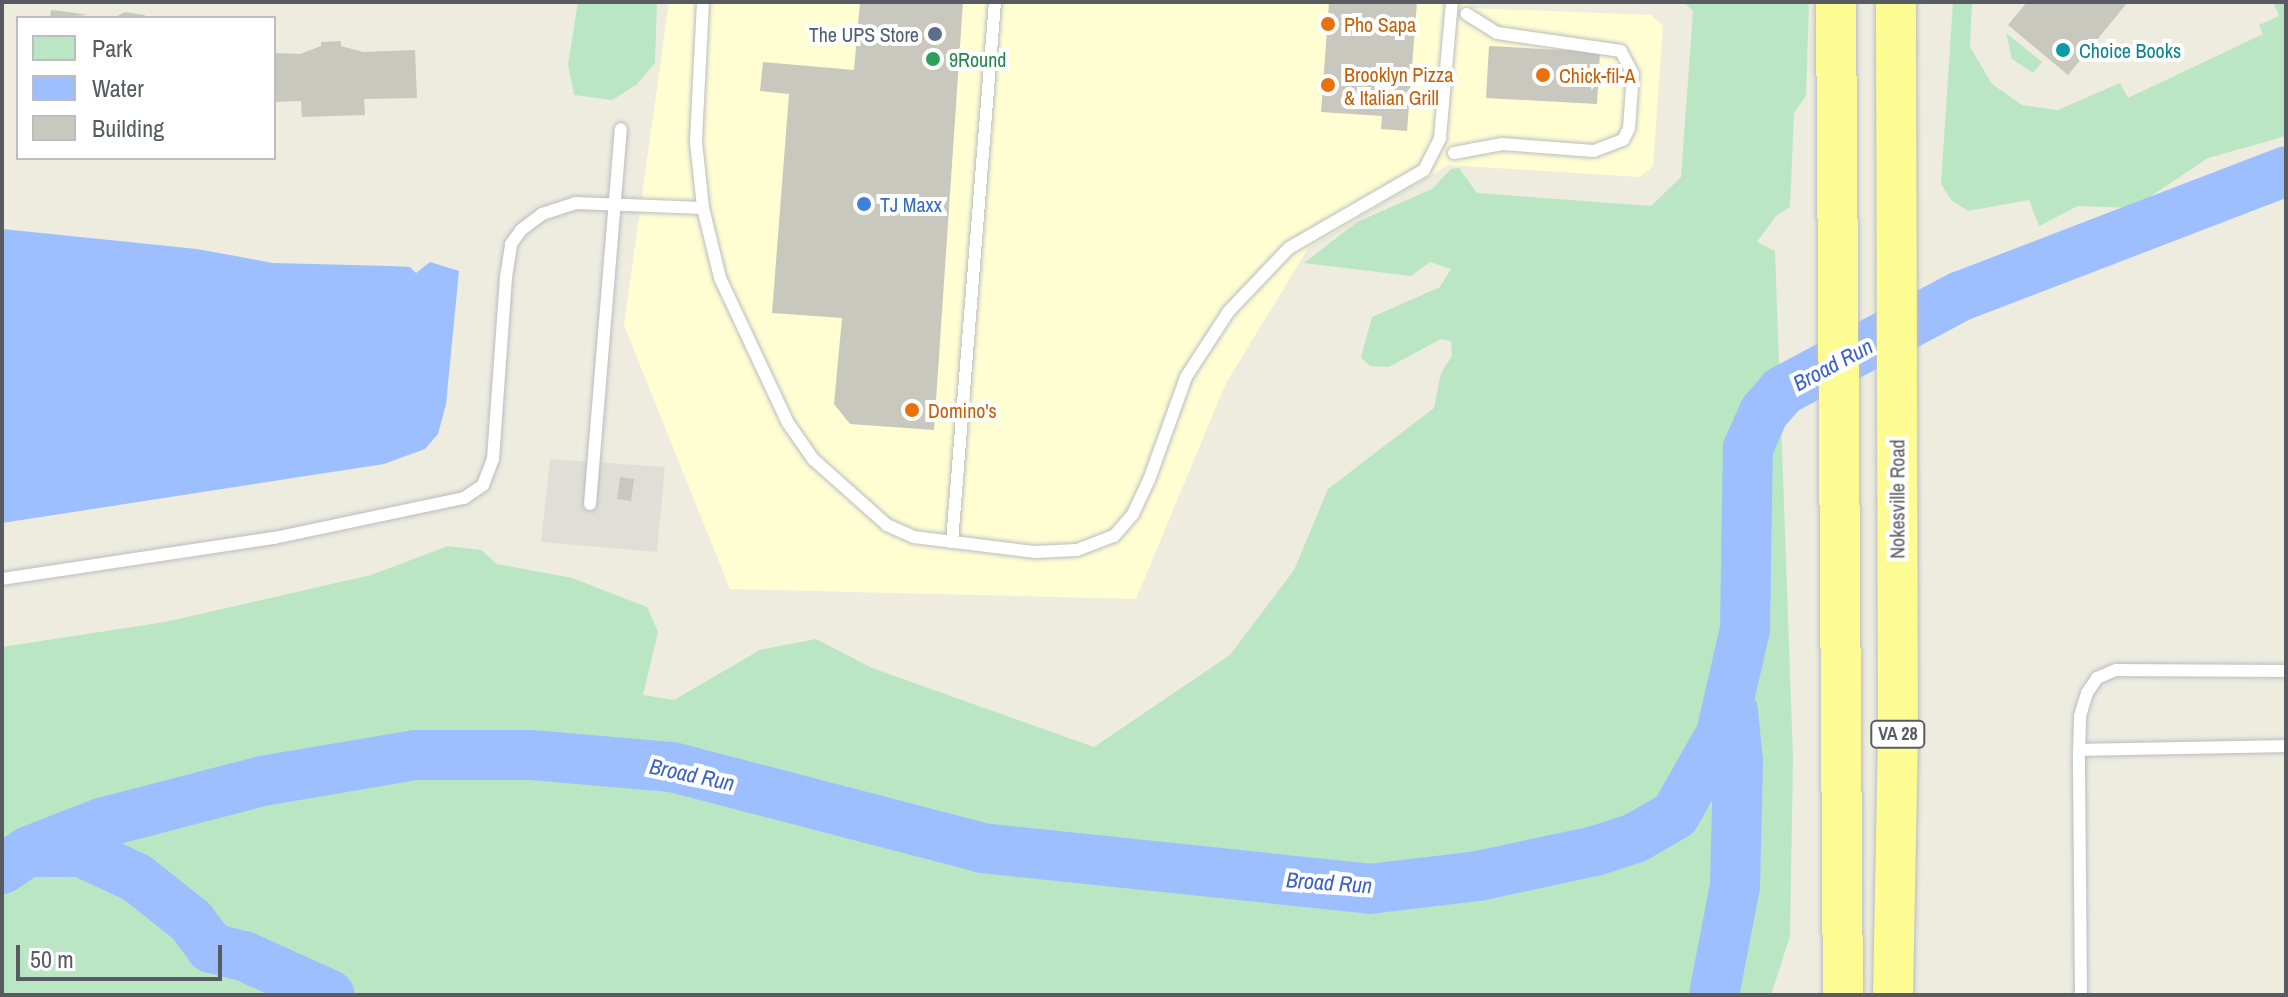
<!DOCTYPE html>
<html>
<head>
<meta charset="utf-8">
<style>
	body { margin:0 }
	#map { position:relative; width:2288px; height:997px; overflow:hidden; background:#edecdf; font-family:"Archivo Narrow",sans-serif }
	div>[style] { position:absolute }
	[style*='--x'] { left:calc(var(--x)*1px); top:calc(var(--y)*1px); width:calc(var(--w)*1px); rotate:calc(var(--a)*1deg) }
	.commercial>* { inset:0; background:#fffed2 }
	.industrial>* { inset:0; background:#e0dfd7 }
	.green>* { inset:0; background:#bae6c4 }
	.water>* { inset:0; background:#9dbfff }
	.river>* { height:50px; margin:-25px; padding:0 25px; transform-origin:25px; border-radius:25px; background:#9dbfff }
	.building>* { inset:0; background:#c9c8bf }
	.roads { filter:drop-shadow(0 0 2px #babcc2) drop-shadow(0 0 2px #babcc2) }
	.service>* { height:12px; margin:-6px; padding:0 6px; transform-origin:6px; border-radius:6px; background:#fff }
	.trunk>* { height:40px; margin:-20px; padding:0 20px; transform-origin:20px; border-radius:20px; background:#fcfc93 }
	.dots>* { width:22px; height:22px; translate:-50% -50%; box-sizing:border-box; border:4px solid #fff; border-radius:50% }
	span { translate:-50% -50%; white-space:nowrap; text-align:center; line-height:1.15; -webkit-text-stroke:8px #fff; paint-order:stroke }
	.shield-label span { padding:2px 6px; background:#fff; border:2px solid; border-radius:6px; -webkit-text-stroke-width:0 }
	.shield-label { font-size:18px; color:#585b61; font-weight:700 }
	.food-label { font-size:20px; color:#c56008 }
	.left { translate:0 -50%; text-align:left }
	.service-label { font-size:20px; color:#4e5e75 }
	.right { translate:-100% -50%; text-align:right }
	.culture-label { font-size:20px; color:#0d838f }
	.leisure-label { font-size:20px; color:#27864d }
	.shop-label { font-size:20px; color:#366cbe }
	.street-label { font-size:20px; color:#585b61 }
	.water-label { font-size:22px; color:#3b61c7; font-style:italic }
	.frame { position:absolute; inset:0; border:4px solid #585b61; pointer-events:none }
	.legend { position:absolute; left:16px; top:16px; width:260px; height:144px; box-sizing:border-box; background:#fff; border:2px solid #bcbdc0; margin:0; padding:10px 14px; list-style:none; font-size:24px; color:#585b61 }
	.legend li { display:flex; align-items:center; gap:16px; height:40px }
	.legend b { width:40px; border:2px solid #bcbdc0 }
	.scale { position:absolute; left:16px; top:945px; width:206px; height:36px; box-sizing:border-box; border:4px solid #585b61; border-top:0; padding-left:10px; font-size:24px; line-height:28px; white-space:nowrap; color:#585b61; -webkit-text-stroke:6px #fff; paint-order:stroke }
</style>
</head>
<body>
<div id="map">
	<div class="commercial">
		<div style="clip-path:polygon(669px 2px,1470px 2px,1470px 8px,1651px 15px,1663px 26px,1653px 166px,1640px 177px,1448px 165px,1309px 247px,1226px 383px,1136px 599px,730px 589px,624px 325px)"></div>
	</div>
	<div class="industrial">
		<div style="clip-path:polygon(550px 459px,665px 467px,657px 552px,541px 542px)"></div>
	</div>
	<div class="green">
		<div style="clip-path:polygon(578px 2px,657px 2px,655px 63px,636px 85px,612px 100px,574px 95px,568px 64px)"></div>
		<div style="clip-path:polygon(1684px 2px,1809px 2px,1806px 96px,1794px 113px,1790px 207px,1776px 216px,1757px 242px,1775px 251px,1793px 758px,1790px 936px,1771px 995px,2px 995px,2px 647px,165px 622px,371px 575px,448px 546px,481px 550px,497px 564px,572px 578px,647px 607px,658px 632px,643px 695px,674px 700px,760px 650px,816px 639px,872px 668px,1094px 747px,1230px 655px,1294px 570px,1328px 489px,1434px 408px,1441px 373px,1452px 356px,1451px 341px,1441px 339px,1389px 367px,1370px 366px,1361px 357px,1372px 317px,1440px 287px,1451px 269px,1430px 262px,1411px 276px,1304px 263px,1357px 222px,1432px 189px,1451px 169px,1459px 168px,1477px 193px,1651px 206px,1681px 177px,1693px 11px)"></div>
		<div style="clip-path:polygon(1953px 2px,1972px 2px,1970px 47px,1992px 84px,2022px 105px,2058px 110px,2120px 83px,2128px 98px,2263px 34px,2259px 25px,2279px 16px,2273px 2px,2286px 2px,2286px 136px,2208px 158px,2133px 208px,2078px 206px,2039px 226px,2029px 200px,1968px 211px,1951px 200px,1941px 184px)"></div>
		<div style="clip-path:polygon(2006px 33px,2042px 62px,2033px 73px,2012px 59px)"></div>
	</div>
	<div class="water">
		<div style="clip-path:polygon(2px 229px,197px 249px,273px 263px,391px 266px,410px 267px,416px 273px,430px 262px,459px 271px,446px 404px,438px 434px,425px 449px,384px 464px,2px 523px)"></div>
	</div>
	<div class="river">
		<div style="--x:35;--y:852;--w:46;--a:0"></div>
		<div style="--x:81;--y:852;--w:62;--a:24.9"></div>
		<div style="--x:137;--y:878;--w:69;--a:38.5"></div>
		<div style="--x:191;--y:921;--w:34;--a:53"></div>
		<div style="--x:211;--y:948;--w:34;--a:14"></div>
		<div style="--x:244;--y:956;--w:94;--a:24.4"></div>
		<div style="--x:2;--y:869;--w:32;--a:-34"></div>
		<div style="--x:29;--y:851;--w:77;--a:-21.3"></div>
		<div style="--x:101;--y:823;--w:166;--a:-14.6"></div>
		<div style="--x:262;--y:781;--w:155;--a:-9.6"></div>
		<div style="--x:415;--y:755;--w:116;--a:0"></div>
		<div style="--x:531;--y:755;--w:142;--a:4.9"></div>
		<div style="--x:672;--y:767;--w:320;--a:14.6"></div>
		<div style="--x:982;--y:848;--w:389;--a:6"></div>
		<div style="--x:1369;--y:889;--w:110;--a:-6.8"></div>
		<div style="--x:1478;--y:876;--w:120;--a:-12.1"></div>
		<div style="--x:1595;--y:851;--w:42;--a:-18"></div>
		<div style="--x:1635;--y:838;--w:46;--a:-29.9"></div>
		<div style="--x:1675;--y:815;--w:93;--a:-60.4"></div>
		<div style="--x:1721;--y:734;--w:108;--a:-77.1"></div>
		<div style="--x:1745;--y:629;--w:181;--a:-89.1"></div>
		<div style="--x:1748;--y:448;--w:39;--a:-66"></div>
		<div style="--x:1764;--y:412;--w:28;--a:-49"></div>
		<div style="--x:1782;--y:391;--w:203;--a:-28"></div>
		<div style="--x:1961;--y:296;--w:348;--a:-21"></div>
		<div style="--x:1714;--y:995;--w:111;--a:-79.1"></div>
		<div style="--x:1735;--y:886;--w:123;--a:-88.6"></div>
		<div style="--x:1738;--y:763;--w:52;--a:-95.5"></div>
	</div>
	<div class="building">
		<div style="clip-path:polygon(860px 2px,963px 2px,934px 430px,850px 424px,834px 404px,842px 318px,772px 313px,789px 94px,760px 91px,763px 62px,854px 70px)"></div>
		<div style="clip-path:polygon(1329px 2px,1417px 2px,1407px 131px,1381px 129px,1382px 116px,1321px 112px)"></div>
		<div style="clip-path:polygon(2027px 2px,2128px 2px,2068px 75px,2008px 25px)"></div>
		<div style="clip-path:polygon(51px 10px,69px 12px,88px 15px,50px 18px)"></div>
		<div style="clip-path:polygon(125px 12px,145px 15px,144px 18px,113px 18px)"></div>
		<div style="clip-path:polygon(341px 41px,341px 46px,363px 52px,415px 50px,417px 98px,364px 99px,365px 115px,302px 117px,301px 101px,274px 102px,274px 53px,300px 54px,321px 46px,321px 42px)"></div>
		<div style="clip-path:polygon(1489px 46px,1600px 52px,1597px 104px,1486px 98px)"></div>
		<div style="clip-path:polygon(620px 477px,634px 479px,631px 501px,617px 499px)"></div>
	</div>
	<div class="roads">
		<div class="service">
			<div style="--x:703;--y:2;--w:140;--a:92.9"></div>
			<div style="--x:696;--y:142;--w:66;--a:83.9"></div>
			<div style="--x:703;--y:208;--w:72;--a:76.3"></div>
			<div style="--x:720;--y:278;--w:160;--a:64.9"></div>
			<div style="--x:788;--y:423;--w:44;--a:55.2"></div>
			<div style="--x:813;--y:459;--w:99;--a:41.7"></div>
			<div style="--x:887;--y:525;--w:30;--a:24"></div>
			<div style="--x:914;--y:537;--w:122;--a:7.1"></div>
			<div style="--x:1035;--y:552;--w:42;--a:-2.7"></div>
			<div style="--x:1077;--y:550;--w:40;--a:-21"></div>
			<div style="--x:1114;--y:536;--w:29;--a:-49"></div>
			<div style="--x:1133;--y:514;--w:38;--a:-65"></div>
			<div style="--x:1149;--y:480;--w:109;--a:-70.2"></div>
			<div style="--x:1186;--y:377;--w:79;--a:-56.9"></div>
			<div style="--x:1229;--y:311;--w:87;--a:-46.4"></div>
			<div style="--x:1289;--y:248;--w:156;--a:-30"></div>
			<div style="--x:1424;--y:170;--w:36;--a:-63"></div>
			<div style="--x:1440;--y:138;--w:137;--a:-85"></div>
			<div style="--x:1454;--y:153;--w:49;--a:-10.6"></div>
			<div style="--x:1502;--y:144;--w:92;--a:4.4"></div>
			<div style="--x:1594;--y:151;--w:31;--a:-21"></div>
			<div style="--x:1623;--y:140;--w:13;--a:-63"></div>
			<div style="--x:1629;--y:128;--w:54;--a:-85.8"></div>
			<div style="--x:1633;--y:74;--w:26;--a:-118"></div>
			<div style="--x:1621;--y:51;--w:125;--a:-171.7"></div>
			<div style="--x:1497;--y:33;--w:36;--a:-148"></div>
			<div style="--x:590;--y:504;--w:376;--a:-85.3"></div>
			<div style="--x:952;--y:542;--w:542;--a:-85.45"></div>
			<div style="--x:2;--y:579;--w:275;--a:-8.6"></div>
			<div style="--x:274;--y:538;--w:194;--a:-11.9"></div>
			<div style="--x:464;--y:498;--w:23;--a:-34"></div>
			<div style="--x:483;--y:485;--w:28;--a:-69"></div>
			<div style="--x:493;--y:459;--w:182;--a:-85.9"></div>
			<div style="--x:506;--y:277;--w:33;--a:-81"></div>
			<div style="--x:511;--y:244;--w:17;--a:-54"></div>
			<div style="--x:521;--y:230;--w:26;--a:-37"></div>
			<div style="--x:542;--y:214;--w:35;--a:-18"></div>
			<div style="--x:575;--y:203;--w:128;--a:2.2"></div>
			<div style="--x:2079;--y:750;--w:207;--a:-1.1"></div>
			<div style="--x:2081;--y:995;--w:245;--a:-90.5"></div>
			<div style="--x:2079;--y:750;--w:34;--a:-88"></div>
			<div style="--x:2080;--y:716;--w:24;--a:-73"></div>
			<div style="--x:2087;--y:693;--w:18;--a:-56"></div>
			<div style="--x:2097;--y:678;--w:21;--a:-23"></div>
			<div style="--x:2116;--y:670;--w:170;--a:0.3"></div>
		</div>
		<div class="trunk">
			<div style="--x:1836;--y:2;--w:993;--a:89.6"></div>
			<div style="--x:1893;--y:995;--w:255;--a:-88.9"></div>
			<div style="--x:1898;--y:740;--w:738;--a:-90.16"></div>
		</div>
	</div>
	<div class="dots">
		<div style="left:1328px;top:24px;background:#e8710a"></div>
		<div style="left:935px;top:34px;background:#5c6f8a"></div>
		<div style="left:2063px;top:50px;background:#0f9aa8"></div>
		<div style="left:933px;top:59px;background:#2e9e5b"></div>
		<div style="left:1543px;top:75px;background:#e8710a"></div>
		<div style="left:1328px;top:85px;background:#e8710a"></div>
		<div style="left:864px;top:204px;background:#3f7fe0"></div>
		<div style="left:912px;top:410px;background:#e8710a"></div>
	</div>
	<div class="shield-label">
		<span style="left:1898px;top:734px">VA 28</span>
	</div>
	<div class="food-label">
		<span class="left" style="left:1344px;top:24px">Pho Sapa</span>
		<span class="left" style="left:1344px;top:86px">Brooklyn Pizza<br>&amp; Italian Grill</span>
		<span class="left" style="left:1559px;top:75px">Chick-fil-A</span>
		<span class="left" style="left:928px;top:410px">Domino's</span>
	</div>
	<div class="service-label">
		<span class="right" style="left:919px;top:34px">The UPS Store</span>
	</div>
	<div class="culture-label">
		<span class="left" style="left:2079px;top:50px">Choice Books</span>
	</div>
	<div class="leisure-label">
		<span class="left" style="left:949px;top:59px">9Round</span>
	</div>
	<div class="shop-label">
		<span class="left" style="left:880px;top:204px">TJ Maxx</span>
	</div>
	<div class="street-label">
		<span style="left:1897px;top:499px;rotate:-90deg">Nokesville Road</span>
	</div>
	<div class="water-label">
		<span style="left:1833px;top:365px;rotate:-28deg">Broad Run</span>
		<span style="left:692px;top:775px;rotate:12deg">Broad Run</span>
		<span style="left:1329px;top:883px;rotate:4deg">Broad Run</span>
	</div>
	<div class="frame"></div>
	<ul class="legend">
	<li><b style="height:22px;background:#bae6c4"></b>Park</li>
	<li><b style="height:22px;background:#9dbfff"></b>Water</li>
	<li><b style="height:22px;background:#c9c8bf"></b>Building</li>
	</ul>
	<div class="scale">50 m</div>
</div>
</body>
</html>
